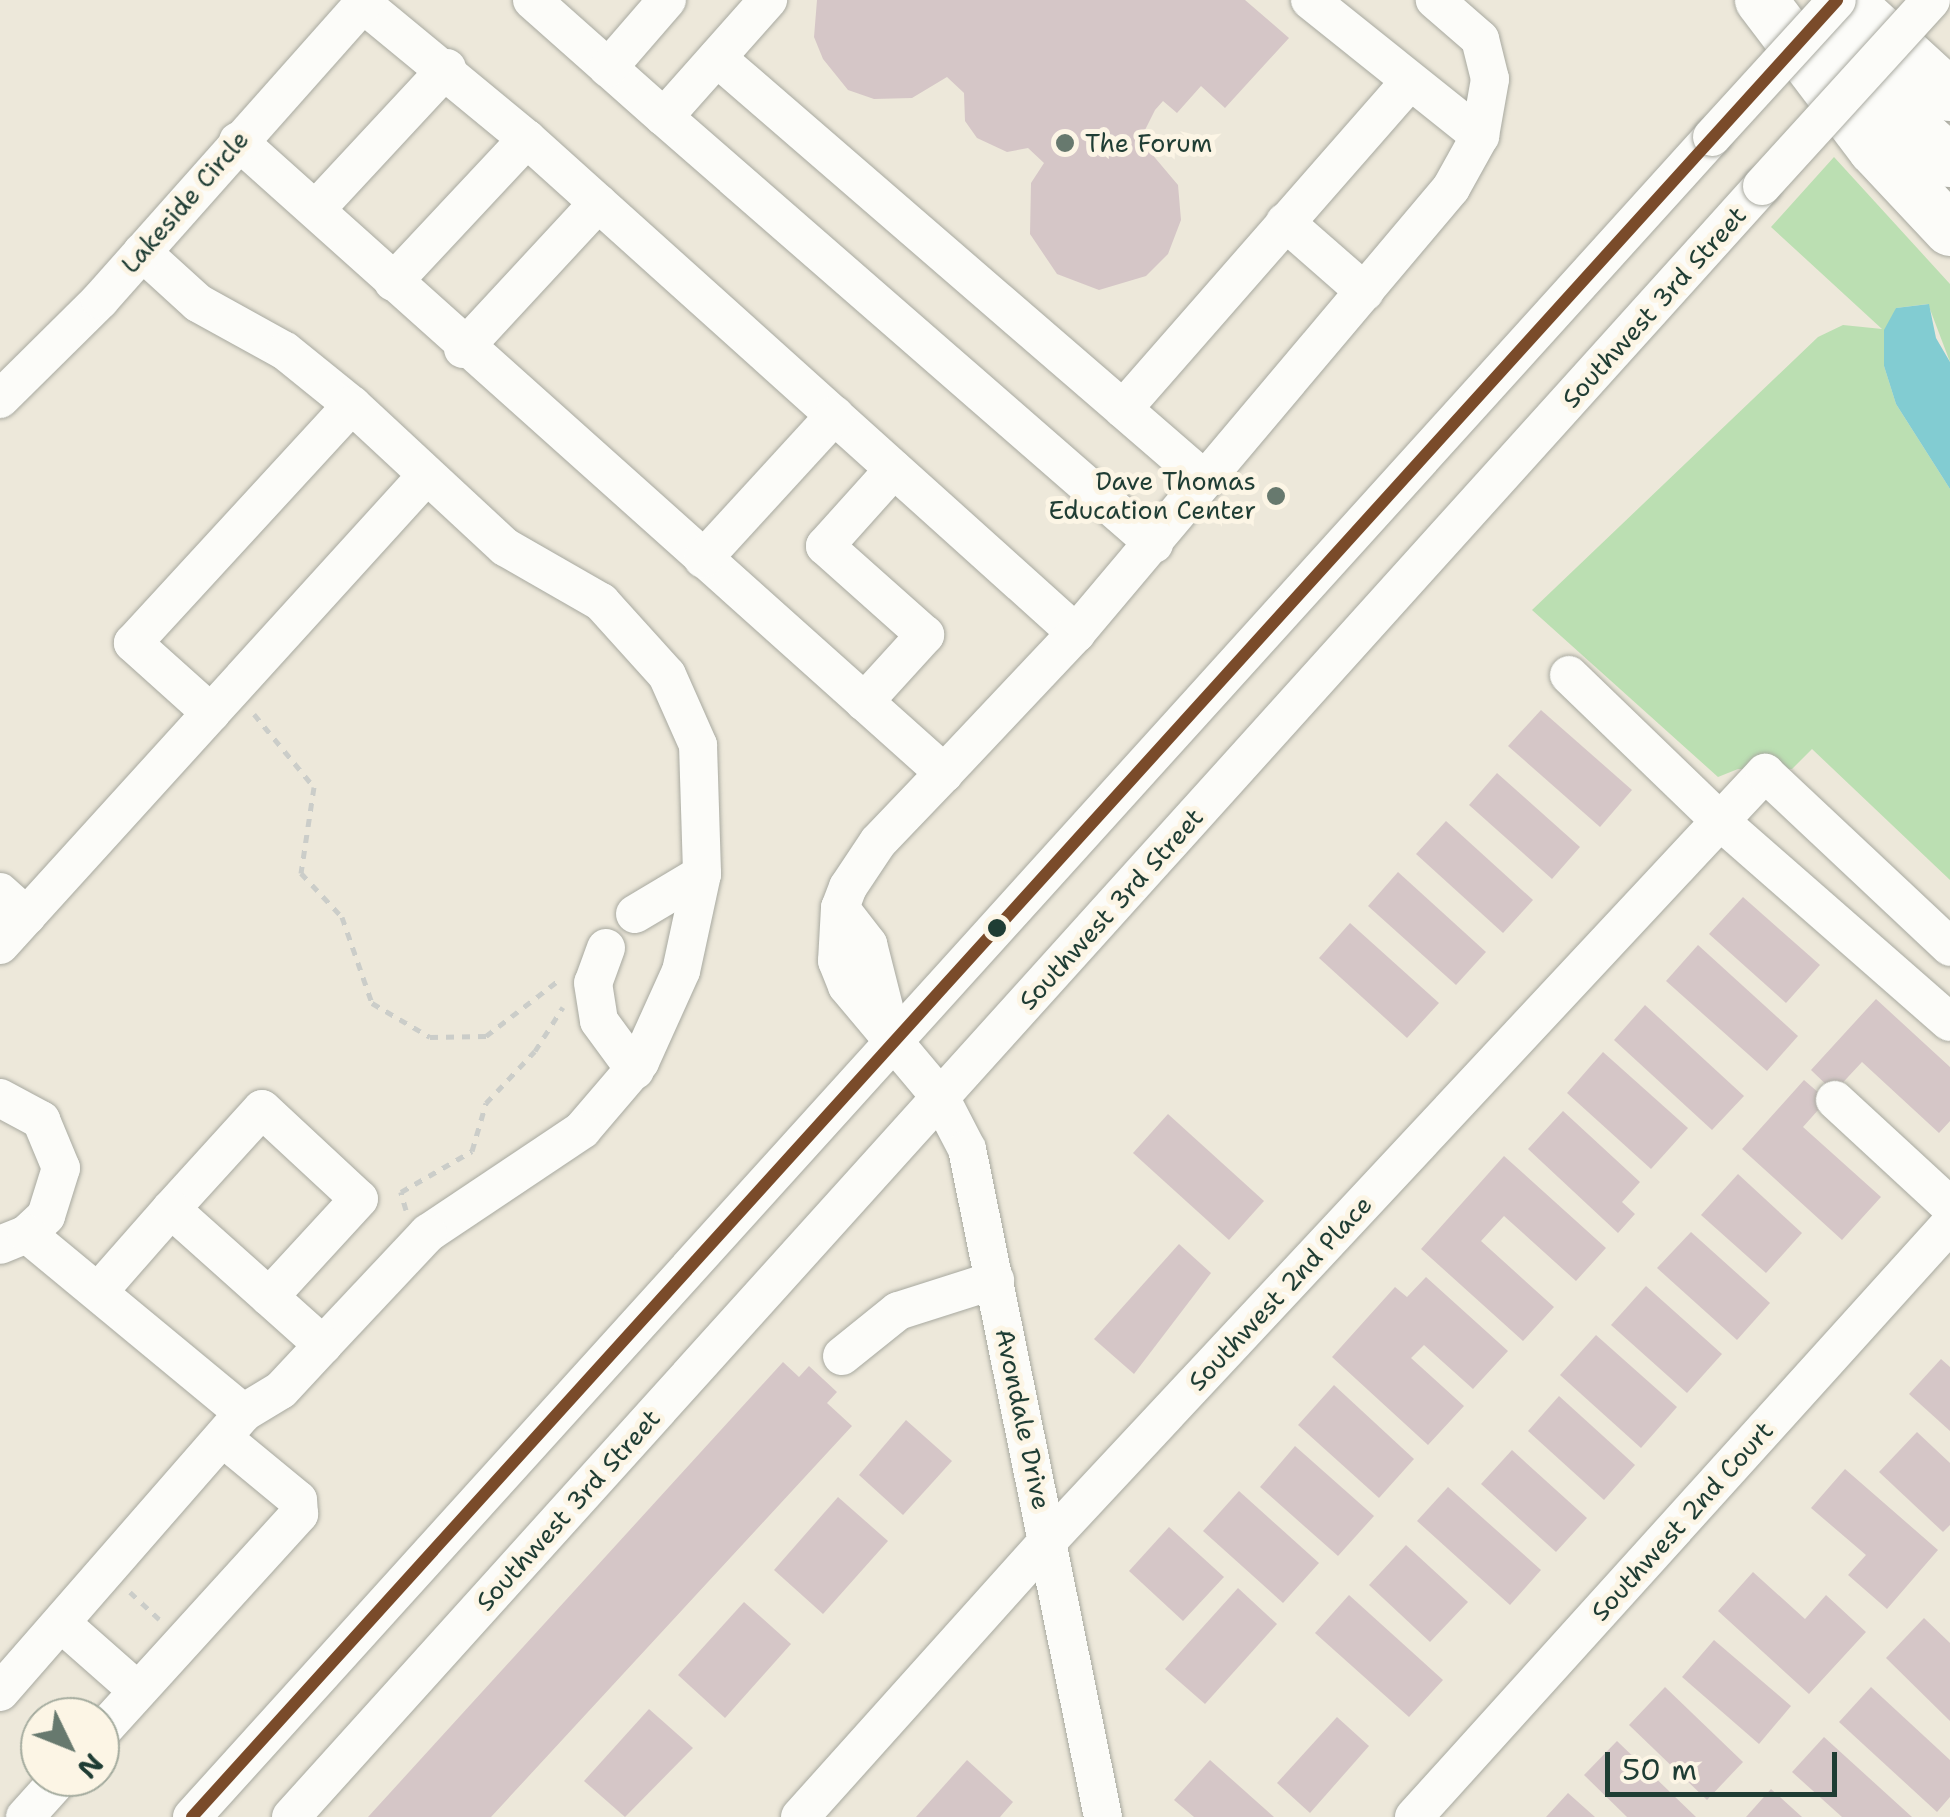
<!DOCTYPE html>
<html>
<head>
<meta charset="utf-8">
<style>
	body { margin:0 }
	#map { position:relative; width:1950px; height:1817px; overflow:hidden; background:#ede8da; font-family:"Shantell Sans",sans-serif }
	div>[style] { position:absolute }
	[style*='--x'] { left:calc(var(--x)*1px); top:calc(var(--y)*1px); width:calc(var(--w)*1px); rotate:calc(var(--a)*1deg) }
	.green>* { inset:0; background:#bbdfb2 }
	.water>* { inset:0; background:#82ccd2 }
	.building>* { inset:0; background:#d5c6c7 }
	.path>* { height:5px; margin-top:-2.5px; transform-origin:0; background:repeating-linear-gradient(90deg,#cbcdc9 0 8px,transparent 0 16px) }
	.roads { filter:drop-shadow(0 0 2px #a8a9a0) drop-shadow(0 0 2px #a8a9a0) }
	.minor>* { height:38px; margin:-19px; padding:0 19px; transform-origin:19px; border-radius:19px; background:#fcfcf9 }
	.highway>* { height:52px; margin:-26px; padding:0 26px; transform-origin:26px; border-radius:26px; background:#fcfcf9 }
	.bridges { filter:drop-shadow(0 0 2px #a8a9a0) drop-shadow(0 0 2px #a8a9a0) }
	.minor-bridge>* { height:38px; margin:-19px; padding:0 19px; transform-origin:19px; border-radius:19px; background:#fcfcf9 }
	.bus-1>* { height:12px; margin:-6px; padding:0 6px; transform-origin:6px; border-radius:6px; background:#7a4b2a }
	.dots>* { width:28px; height:28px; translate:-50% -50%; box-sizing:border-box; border:5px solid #fcf5e5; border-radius:50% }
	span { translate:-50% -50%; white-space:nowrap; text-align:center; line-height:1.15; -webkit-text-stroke:10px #fcf5e5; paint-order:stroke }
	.poi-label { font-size:25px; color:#1f3d34 }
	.left { translate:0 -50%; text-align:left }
	.right { translate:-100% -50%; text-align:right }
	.street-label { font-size:25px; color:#1f3d34 }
	.north { position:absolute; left:20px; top:1697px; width:100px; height:100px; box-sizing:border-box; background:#fcf5e5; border:2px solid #a4ab9e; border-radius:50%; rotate:133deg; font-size:28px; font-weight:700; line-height:40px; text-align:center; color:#1f3d34 }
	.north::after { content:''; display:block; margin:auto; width:35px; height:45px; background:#67796e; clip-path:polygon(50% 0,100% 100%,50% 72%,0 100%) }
	.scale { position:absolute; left:1605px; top:1752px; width:232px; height:45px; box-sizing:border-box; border:5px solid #1f3d34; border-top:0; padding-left:12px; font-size:30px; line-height:35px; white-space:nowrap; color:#1f3d34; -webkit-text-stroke:8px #fcf5e5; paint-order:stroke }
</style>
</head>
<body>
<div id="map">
	<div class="green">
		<div style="clip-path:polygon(1834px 157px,1950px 284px,1950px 362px,1928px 304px,1896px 308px,1884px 366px,1896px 404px,1950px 489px,1950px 880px,1812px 749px,1792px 769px,1738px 769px,1718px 777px,1532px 610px,1818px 337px,1843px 325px,1882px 329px,1771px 227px)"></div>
	</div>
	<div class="water">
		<div style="clip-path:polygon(1929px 304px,1936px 338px,1950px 362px,1950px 489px,1896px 404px,1884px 366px,1884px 330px,1896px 308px)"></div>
	</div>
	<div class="building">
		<div style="clip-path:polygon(817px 0,1245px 0,1289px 38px,1225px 108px,1201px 86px,1177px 113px,1163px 101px,1155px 110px,1140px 140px,1178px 185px,1181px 220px,1168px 254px,1146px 276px,1099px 290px,1057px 274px,1030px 234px,1031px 183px,1044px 163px,1028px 148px,1007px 152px,977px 138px,965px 121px,964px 93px,947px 77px,912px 98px,874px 99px,848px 90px,823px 59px,814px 37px)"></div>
		<div style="clip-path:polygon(1541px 710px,1632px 790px,1600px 827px,1508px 746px)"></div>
		<div style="clip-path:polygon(1497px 773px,1580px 847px,1552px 879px,1469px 805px)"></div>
		<div style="clip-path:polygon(1446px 821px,1533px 900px,1503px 933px,1416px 854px)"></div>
		<div style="clip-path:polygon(1398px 872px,1486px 952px,1456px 985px,1368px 906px)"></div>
		<div style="clip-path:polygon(1743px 897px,1820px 965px,1786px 1003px,1709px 934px)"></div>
		<div style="clip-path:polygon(1350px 923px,1439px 1003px,1407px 1038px,1319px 958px)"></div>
		<div style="clip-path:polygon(1698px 945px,1798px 1036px,1767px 1071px,1666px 981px)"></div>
		<div style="clip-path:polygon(1876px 999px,1950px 1067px,1950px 1121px,1939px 1133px,1862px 1062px,1834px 1092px,1811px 1070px)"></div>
		<div style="clip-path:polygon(1645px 1005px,1744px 1096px,1712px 1130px,1614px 1040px)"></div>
		<div style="clip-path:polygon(1603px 1052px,1688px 1128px,1651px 1169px,1567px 1093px)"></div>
		<div style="clip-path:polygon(1804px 1080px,1827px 1100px,1803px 1127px,1881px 1197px,1842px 1240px,1742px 1149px)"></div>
		<div style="clip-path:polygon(1563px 1111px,1640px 1182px,1622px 1202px,1635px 1214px,1618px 1233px,1528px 1149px)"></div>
		<div style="clip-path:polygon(1168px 1114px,1264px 1201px,1229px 1240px,1133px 1153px)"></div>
		<div style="clip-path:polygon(1504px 1156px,1606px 1248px,1576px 1281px,1504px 1216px,1481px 1241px,1554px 1307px,1523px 1341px,1421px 1249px)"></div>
		<div style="clip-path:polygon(1738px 1174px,1802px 1233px,1766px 1273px,1701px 1215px)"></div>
		<div style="clip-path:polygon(1691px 1232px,1770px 1303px,1737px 1340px,1657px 1268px)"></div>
		<div style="clip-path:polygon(1179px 1244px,1211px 1273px,1134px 1374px,1094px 1339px)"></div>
		<div style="clip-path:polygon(1426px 1277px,1508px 1351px,1473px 1389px,1424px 1345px,1411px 1358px,1464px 1406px,1428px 1445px,1332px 1357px,1395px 1287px,1407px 1297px)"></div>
		<div style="clip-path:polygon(1646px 1286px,1722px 1354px,1687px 1393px,1611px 1325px)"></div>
		<div style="clip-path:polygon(1596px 1335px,1677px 1407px,1641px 1448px,1560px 1375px)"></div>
		<div style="clip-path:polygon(1941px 1359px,1950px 1367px,1950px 1431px,1909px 1394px)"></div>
		<div style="clip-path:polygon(783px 1362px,799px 1377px,809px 1366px,837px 1392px,827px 1403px,852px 1426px,491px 1817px,368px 1817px)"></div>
		<div style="clip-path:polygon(1334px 1385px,1414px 1459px,1379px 1498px,1298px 1425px)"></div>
		<div style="clip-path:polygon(1559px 1396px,1635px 1465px,1604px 1500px,1528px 1431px)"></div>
		<div style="clip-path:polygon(906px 1420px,952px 1461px,903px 1515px,859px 1475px)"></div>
		<div style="clip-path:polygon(1917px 1432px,1950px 1463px,1950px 1525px,1943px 1532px,1879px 1472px)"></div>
		<div style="clip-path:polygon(1295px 1446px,1374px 1516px,1338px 1556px,1260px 1487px)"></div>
		<div style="clip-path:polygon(1512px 1450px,1587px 1518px,1556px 1552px,1481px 1484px)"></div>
		<div style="clip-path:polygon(1845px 1469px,1938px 1550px,1887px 1609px,1848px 1575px,1866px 1555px,1811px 1508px)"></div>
		<div style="clip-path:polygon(1448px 1487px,1541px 1570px,1510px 1605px,1417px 1521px)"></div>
		<div style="clip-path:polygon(1239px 1491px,1319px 1563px,1283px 1603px,1203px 1531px)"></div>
		<div style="clip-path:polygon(838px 1497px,888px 1541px,823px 1614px,774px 1570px)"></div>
		<div style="clip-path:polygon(1169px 1527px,1224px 1577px,1183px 1621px,1129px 1571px)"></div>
		<div style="clip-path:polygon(1406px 1545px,1468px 1602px,1430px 1642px,1369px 1585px)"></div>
		<div style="clip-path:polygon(1753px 1572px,1805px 1619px,1826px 1595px,1866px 1632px,1809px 1694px,1718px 1611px)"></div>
		<div style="clip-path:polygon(1238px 1588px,1277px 1624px,1205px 1704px,1165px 1669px)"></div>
		<div style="clip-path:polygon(1349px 1595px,1443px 1680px,1409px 1717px,1315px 1633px)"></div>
		<div style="clip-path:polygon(744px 1602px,791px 1644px,725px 1718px,678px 1675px)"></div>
		<div style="clip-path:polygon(1924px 1618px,1950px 1643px,1950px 1721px,1886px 1658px)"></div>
		<div style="clip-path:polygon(1714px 1640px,1791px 1706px,1759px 1744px,1682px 1677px)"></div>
		<div style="clip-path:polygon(1665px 1687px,1743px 1762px,1707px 1800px,1629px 1725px)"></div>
		<div style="clip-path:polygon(1871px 1687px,1950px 1760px,1950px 1797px,1937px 1812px,1839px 1722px)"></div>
		<div style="clip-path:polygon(649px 1709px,693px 1748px,625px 1817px,584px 1781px)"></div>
		<div style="clip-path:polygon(1337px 1717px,1369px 1746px,1310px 1813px,1277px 1783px)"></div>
		<div style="clip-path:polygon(1824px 1737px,1912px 1817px,1842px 1817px,1792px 1772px)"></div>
		<div style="clip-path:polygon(1617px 1741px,1696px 1817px,1627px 1817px,1584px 1775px)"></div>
		<div style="clip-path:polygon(967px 1760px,1013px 1802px,1000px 1817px,916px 1817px)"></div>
		<div style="clip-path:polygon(1210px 1760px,1274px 1817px,1194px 1817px,1174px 1800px)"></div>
		<div style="clip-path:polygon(1771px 1789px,1802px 1817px,1746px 1817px)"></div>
		<div style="clip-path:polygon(1568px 1793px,1595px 1817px,1546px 1817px)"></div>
	</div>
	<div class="path">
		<div style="--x:254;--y:714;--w:94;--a:50.6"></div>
		<div style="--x:314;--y:787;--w:87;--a:98.6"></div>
		<div style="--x:301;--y:873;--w:60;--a:47"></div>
		<div style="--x:342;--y:917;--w:91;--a:70.8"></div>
		<div style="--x:372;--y:1003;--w:67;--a:30.4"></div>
		<div style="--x:430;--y:1037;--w:56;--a:-1"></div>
		<div style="--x:486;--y:1036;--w:92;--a:-37.5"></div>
		<div style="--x:406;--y:1210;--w:19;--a:-106"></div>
		<div style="--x:401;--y:1192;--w:82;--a:-30"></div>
		<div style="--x:472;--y:1151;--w:50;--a:-73.7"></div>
		<div style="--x:486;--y:1103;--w:71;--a:-46.7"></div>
		<div style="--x:535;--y:1051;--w:52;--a:-57.5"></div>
		<div style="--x:130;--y:1592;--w:40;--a:43"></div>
	</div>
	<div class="roads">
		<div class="minor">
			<div style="--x:532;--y:0;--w:176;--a:41.6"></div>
			<div style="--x:664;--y:117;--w:157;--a:-48.4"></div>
			<div style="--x:1310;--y:0;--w:218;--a:38.7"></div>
			<div style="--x:363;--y:4;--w:212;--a:39.5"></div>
			<div style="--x:527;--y:139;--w:739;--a:41.98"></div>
			<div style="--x:1076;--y:633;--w:192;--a:133.3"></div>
			<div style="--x:717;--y:58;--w:537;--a:40.84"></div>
			<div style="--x:608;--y:68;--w:90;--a:-49.1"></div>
			<div style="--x:664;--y:117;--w:650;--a:41.07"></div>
			<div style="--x:238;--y:141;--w:948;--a:41.83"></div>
			<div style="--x:944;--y:773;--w:95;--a:133.7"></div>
			<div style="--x:878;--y:842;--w:54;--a:123.7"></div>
			<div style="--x:848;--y:887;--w:22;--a:111"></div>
			<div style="--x:840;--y:908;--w:53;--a:93.2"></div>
			<div style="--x:837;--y:961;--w:27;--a:68"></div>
			<div style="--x:847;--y:986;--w:145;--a:50"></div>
			<div style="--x:940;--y:1097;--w:59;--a:62.6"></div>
			<div style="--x:967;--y:1149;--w:682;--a:78.49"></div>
			<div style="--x:317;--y:208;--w:191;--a:-47.1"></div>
			<div style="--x:1285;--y:222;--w:106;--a:41.2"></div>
			<div style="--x:142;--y:252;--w:76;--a:42.3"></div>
			<div style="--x:198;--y:303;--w:99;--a:28.9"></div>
			<div style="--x:285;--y:351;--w:86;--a:38.9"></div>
			<div style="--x:352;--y:405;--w:209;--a:42.9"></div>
			<div style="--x:505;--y:547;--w:111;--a:29.8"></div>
			<div style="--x:601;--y:602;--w:98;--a:47.9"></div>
			<div style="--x:667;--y:675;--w:77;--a:66.1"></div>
			<div style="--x:698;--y:745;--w:129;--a:88.2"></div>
			<div style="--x:702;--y:874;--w:99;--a:102.2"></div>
			<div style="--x:681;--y:971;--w:100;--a:114.3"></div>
			<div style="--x:640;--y:1062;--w:89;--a:130.5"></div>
			<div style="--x:582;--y:1130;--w:185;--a:146.2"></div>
			<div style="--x:428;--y:1233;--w:154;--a:133.2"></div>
			<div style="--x:393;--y:282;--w:196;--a:-46.9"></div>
			<div style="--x:463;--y:349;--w:199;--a:-47.2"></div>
			<div style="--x:0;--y:399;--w:141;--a:-44.7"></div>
			<div style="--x:100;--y:300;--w:401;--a:-48.4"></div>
			<div style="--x:1205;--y:480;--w:108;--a:-139.1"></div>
			<div style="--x:1123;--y:409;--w:433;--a:-48.8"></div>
			<div style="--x:703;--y:559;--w:195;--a:-47.5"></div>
			<div style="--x:1076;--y:633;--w:582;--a:-49.88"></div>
			<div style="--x:1451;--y:188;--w:60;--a:-60.9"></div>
			<div style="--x:1480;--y:136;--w:58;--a:-80"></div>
			<div style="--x:1490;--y:79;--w:41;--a:-104"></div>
			<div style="--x:1480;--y:39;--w:60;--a:-139.1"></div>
			<div style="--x:1569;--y:675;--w:210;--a:44"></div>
			<div style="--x:1720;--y:821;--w:305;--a:41.2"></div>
			<div style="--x:864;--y:702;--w:91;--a:-47.7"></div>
			<div style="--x:925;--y:635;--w:134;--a:-138.3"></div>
			<div style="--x:825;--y:546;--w:103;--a:-48.1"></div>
			<div style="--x:211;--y:713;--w:105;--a:-138.1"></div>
			<div style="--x:133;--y:643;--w:323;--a:-47.4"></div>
			<div style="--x:0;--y:892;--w:36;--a:42"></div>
			<div style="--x:840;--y:908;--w:46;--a:52.1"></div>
			<div style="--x:868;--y:944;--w:90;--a:75.8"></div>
			<div style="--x:635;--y:914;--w:78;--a:-30.8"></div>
			<div style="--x:0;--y:945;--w:634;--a:-47.75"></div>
			<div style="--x:606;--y:948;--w:37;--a:110"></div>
			<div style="--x:593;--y:983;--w:38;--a:81"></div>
			<div style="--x:599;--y:1021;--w:61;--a:53.7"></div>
			<div style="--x:0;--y:1098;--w:47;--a:28.2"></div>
			<div style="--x:41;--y:1120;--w:52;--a:67.4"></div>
			<div style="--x:61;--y:1168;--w:50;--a:107.4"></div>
			<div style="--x:46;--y:1216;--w:26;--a:137"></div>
			<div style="--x:27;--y:1234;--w:29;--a:158"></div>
			<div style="--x:1835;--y:1100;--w:156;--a:42.7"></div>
			<div style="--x:171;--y:1209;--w:135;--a:-47.7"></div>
			<div style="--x:262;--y:1109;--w:132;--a:42.9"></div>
			<div style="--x:359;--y:1199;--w:133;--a:132.6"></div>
			<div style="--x:27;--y:1234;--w:281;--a:39.6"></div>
			<div style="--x:842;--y:1356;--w:72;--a:-38.8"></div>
			<div style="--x:898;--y:1311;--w:102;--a:-17.7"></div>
			<div style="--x:62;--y:1624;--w:101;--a:41.4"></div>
			<div style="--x:0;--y:1692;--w:370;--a:-48.9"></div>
			<div style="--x:243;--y:1413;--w:44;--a:-31.2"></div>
			<div style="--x:281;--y:1390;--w:62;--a:-47"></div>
			<div style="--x:323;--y:1345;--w:204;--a:-138.2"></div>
			<div style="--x:171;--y:1209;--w:109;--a:131.3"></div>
			<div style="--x:100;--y:1733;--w:296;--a:-47.7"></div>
			<div style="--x:299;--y:1514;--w:14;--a:-94"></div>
			<div style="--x:298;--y:1500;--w:96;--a:-140.5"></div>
			<div style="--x:25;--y:1817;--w:54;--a:-48"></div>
			<div style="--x:192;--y:1817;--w:2266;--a:-47.86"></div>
			<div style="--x:291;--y:1817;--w:2196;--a:-47.95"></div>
			<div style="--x:800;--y:1817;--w:371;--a:-48.1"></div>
			<div style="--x:1048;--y:1541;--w:1051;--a:-46.97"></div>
			<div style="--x:1765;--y:773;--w:254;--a:43.2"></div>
			<div style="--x:1414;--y:1817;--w:799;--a:-47.89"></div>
		</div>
		<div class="highway">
			<div style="--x:1761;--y:0;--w:187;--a:52.8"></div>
			<div style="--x:1874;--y:149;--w:111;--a:46.8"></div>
			<div style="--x:1846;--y:0;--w:141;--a:42.4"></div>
			<div style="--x:1827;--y:48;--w:167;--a:42.6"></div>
		</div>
	</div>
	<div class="bridges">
		<div class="minor-bridge">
			<div style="--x:1712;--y:137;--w:185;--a:-47.6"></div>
			<div style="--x:1762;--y:186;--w:251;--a:-47.7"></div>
		</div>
	</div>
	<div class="bus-1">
		<div style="--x:192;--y:1817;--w:2451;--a:-47.84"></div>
	</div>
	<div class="dots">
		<div style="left:1065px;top:143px;background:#67796e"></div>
		<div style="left:1276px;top:496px;background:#67796e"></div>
		<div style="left:997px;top:928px;background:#1f3d34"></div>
	</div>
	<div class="poi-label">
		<span class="left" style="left:1085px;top:143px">The Forum</span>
		<span class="right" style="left:1256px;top:496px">Dave Thomas<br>Education Center</span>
	</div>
	<div class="street-label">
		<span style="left:185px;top:202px;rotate:-49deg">Lakeside Circle</span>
		<span style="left:1654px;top:307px;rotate:-48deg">Southwest 3rd Street</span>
		<span style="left:1111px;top:909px;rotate:-48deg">Southwest 3rd Street</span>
		<span style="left:1280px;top:1293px;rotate:-47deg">Southwest 2nd Place</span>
		<span style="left:1023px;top:1419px;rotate:78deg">Avondale Drive</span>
		<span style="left:568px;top:1510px;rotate:-48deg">Southwest 3rd Street</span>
		<span style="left:1682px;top:1521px;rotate:-48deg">Southwest 2nd Court</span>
	</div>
	<div class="north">N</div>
	<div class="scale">50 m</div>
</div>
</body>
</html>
